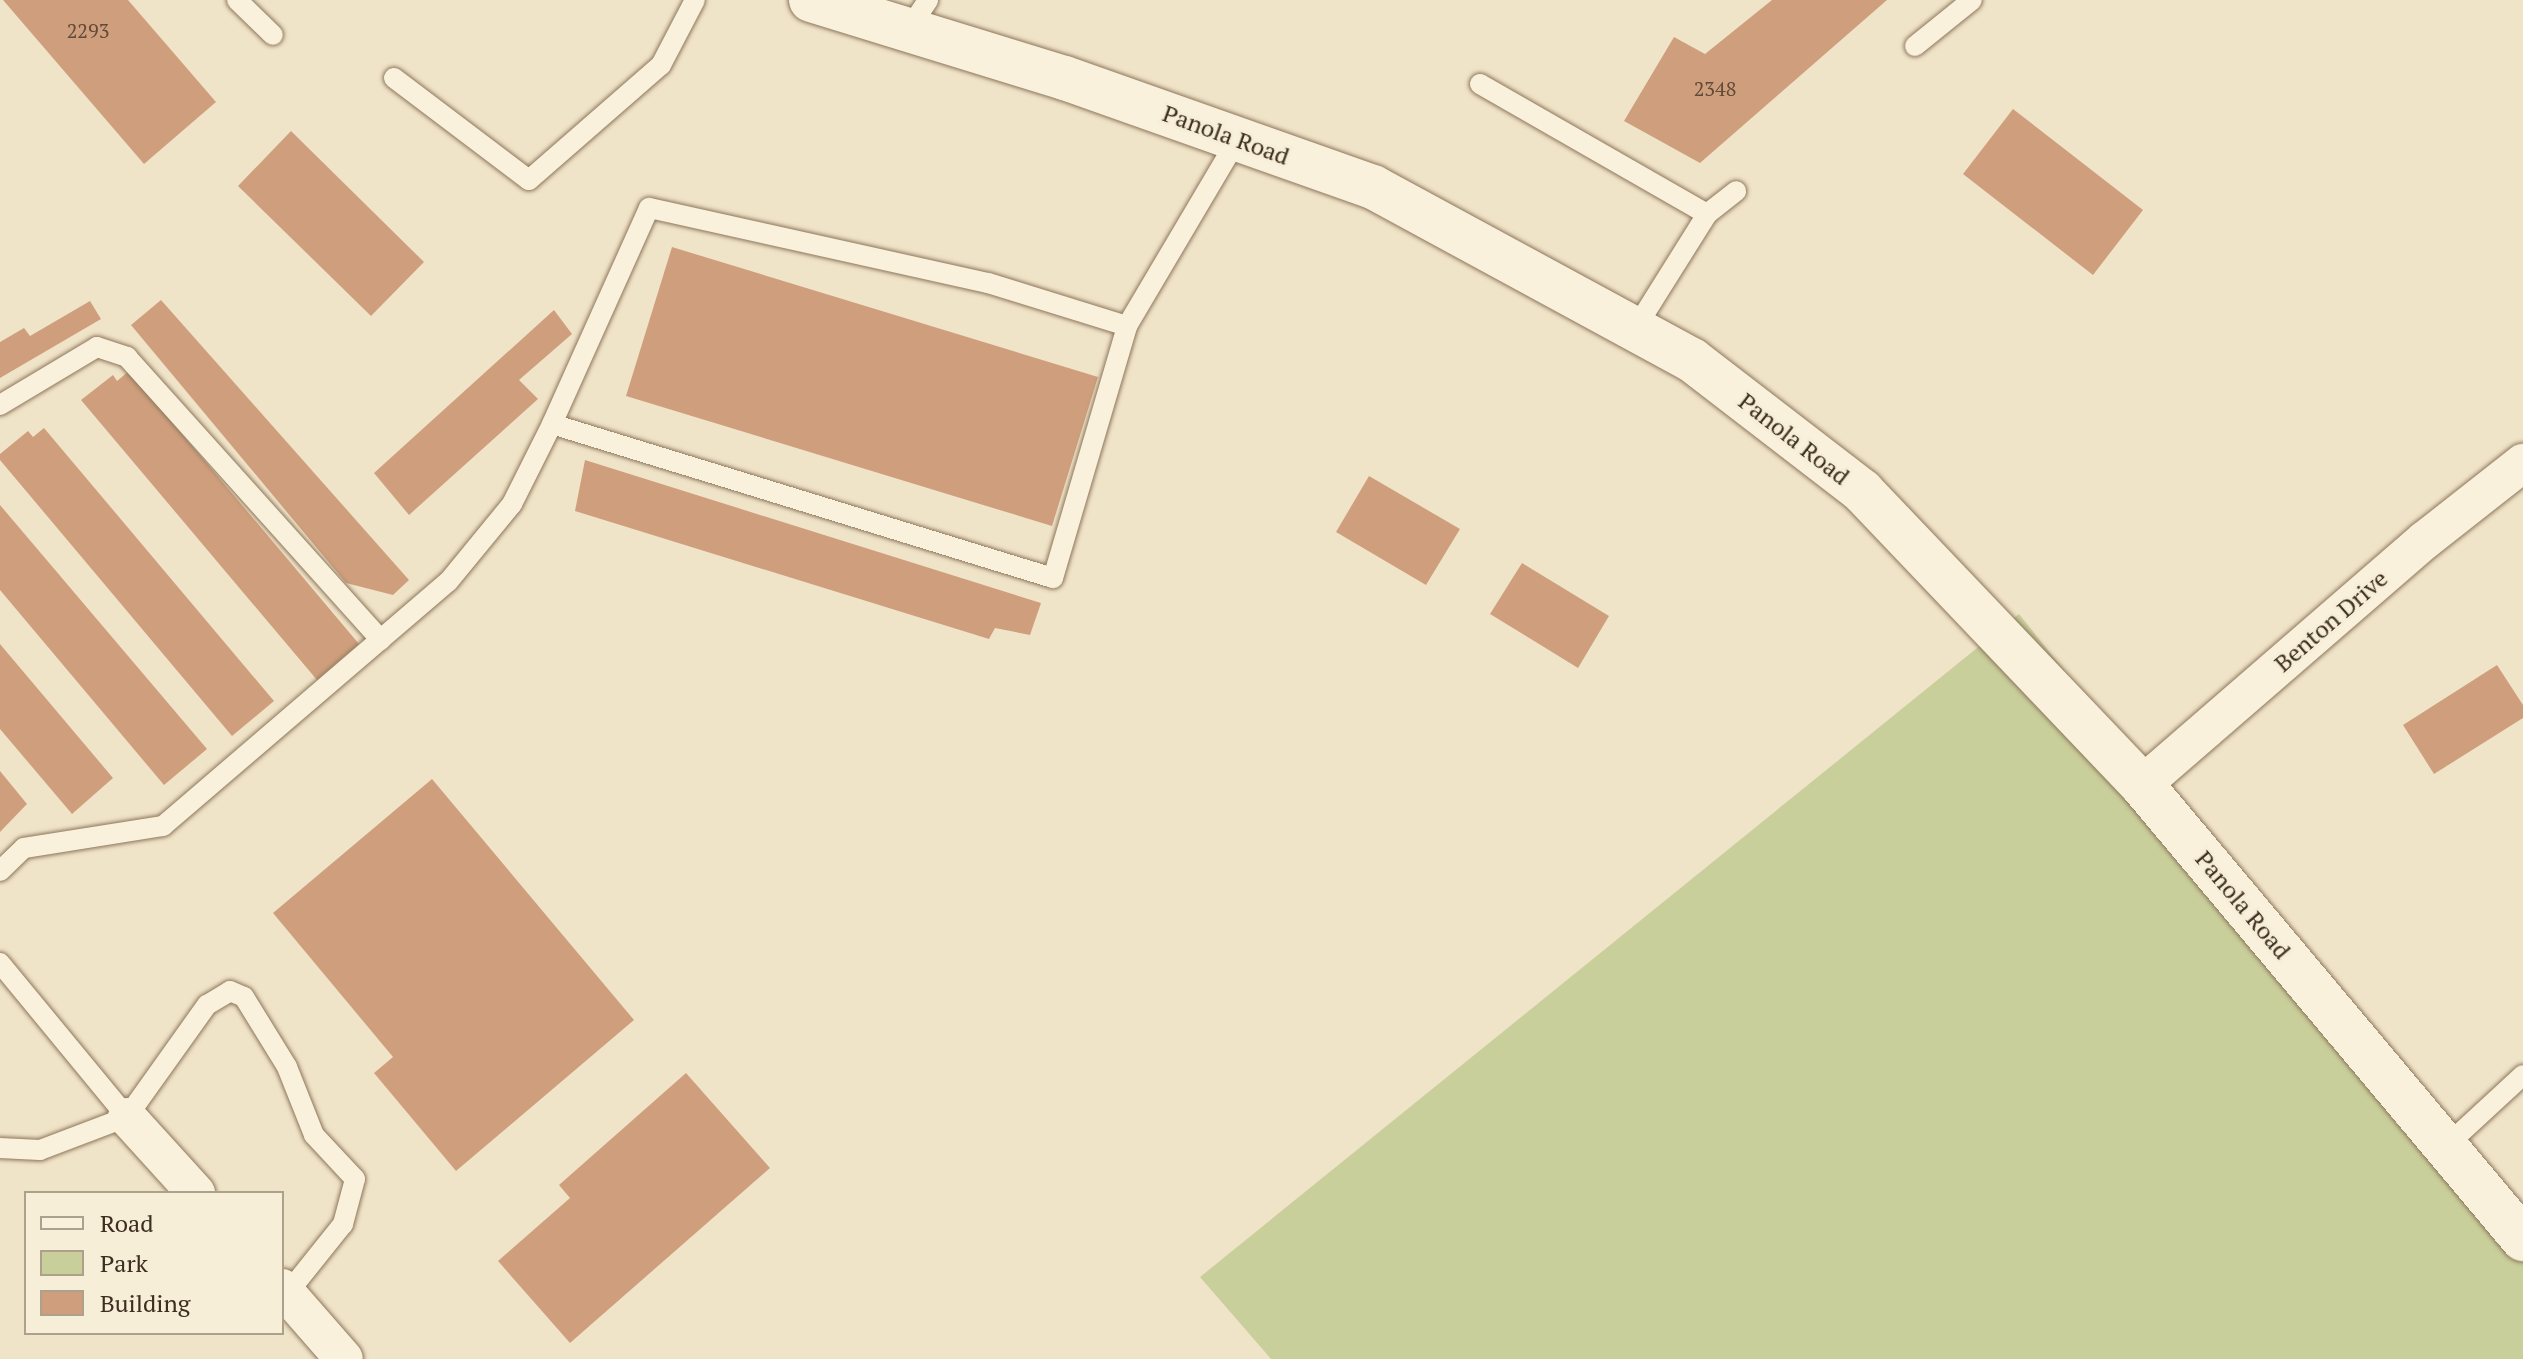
<!DOCTYPE html>
<html>
<head>
<meta charset="utf-8">
<style>
	body { margin:0 }
	#map { position:relative; width:2523px; height:1359px; overflow:hidden; background:#f0e4c8; font-family:"PT Serif",serif }
	div>[style] { position:absolute }
	[style*='--x'] { left:calc(var(--x)*1px); top:calc(var(--y)*1px); width:calc(var(--w)*1px); rotate:calc(var(--a)*1deg) }
	.green>* { inset:0; background:#c9cf9b }
	.building>* { inset:0; background:#cf9f7d }
	.roads { filter:drop-shadow(0 0 2px #8d765c) drop-shadow(0 0 2px #8d765c) }
	.lane>* { height:20px; margin:-10px; padding:0 10px; transform-origin:10px; border-radius:10px; background:#faf1dc }
	.street>* { height:38px; margin:-19px; padding:0 19px; transform-origin:19px; border-radius:19px; background:#faf1dc }
	.secondary>* { height:44px; margin:-22px; padding:0 22px; transform-origin:22px; border-radius:22px; background:#faf1dc }
	span { translate:-50% -50%; white-space:nowrap; text-align:center; line-height:1.15; -webkit-text-stroke:6px #f7eed8; paint-order:stroke }
	.number-label { font-size:20px; color:#624a37 }
	.number-label span { -webkit-text-stroke-width:0 }
	.street-label { font-size:24px; color:#3d2e20 }
	.legend { position:absolute; left:24px; top:1191px; width:260px; height:144px; box-sizing:border-box; background:#f7eed8; border:2px solid #ada18e; margin:0; padding:10px 14px; list-style:none; font-size:24px; color:#3d2e20 }
	.legend li { display:flex; align-items:center; gap:16px; height:40px }
	.legend b { width:40px; border:2px solid #ada18e }
</style>
</head>
<body>
<div id="map">
	<div class="green">
		<div style="clip-path:polygon(2019px 614px,2523px 1245px,2523px 1359px,1271px 1359px,1200px 1277px)"></div>
	</div>
	<div class="building">
		<div style="clip-path:polygon(3px 0,128px 0,216px 102px,144px 164px)"></div>
		<div style="clip-path:polygon(1772px 0,1887px 0,1700px 163px,1624px 121px,1674px 37px,1705px 54px)"></div>
		<div style="clip-path:polygon(2013px 109px,2143px 210px,2093px 275px,1963px 174px)"></div>
		<div style="clip-path:polygon(291px 131px,424px 262px,371px 316px,238px 186px)"></div>
		<div style="clip-path:polygon(672px 247px,1098px 377px,1052px 526px,626px 396px)"></div>
		<div style="clip-path:polygon(161px 300px,409px 580px,393px 595px,346px 583px,131px 325px)"></div>
		<div style="clip-path:polygon(90px 301px,101px 319px,0 378px,0 342px,24px 328px,30px 336px)"></div>
		<div style="clip-path:polygon(554px 310px,572px 334px,519px 380px,538px 399px,409px 515px,374px 473px)"></div>
		<div style="clip-path:polygon(129px 371px,359px 644px,317px 680px,81px 400px,113px 375px,117px 381px)"></div>
		<div style="clip-path:polygon(44px 428px,274px 701px,232px 736px,0 460px,0 454px,28px 431px,33px 437px)"></div>
		<div style="clip-path:polygon(585px 460px,1041px 603px,1030px 635px,995px 628px,989px 639px,575px 511px)"></div>
		<div style="clip-path:polygon(1369px 476px,1460px 529px,1426px 585px,1336px 532px)"></div>
		<div style="clip-path:polygon(0 505px,207px 749px,164px 785px,0 590px)"></div>
		<div style="clip-path:polygon(1522px 563px,1609px 616px,1578px 668px,1490px 614px)"></div>
		<div style="clip-path:polygon(0 644px,113px 778px,72px 814px,0 729px)"></div>
		<div style="clip-path:polygon(2497px 665px,2523px 705px,2523px 718px,2434px 774px,2403px 725px)"></div>
		<div style="clip-path:polygon(0 771px,27px 804px,0 832px)"></div>
		<div style="clip-path:polygon(432px 779px,634px 1020px,456px 1171px,374px 1073px,393px 1057px,273px 913px)"></div>
		<div style="clip-path:polygon(686px 1073px,770px 1168px,570px 1343px,498px 1261px,570px 1198px,559px 1185px)"></div>
	</div>
	<div class="roads">
		<div class="lane">
			<div style="--x:237;--y:0;--w:50;--a:44.2"></div>
			<div style="--x:908;--y:30;--w:36;--a:-56"></div>
			<div style="--x:1915;--y:46;--w:73;--a:-38.9"></div>
			<div style="--x:394;--y:78;--w:169;--a:37.1"></div>
			<div style="--x:529;--y:180;--w:175;--a:-41.1"></div>
			<div style="--x:661;--y:65;--w:73;--a:-62.4"></div>
			<div style="--x:1480;--y:84;--w:262;--a:29.8"></div>
			<div style="--x:1707;--y:214;--w:37;--a:-38"></div>
			<div style="--x:1127;--y:326;--w:145;--a:-162.8"></div>
			<div style="--x:988;--y:283;--w:347;--a:-167.5"></div>
			<div style="--x:649;--y:208;--w:237;--a:114.2"></div>
			<div style="--x:552;--y:424;--w:524;--a:17.09"></div>
			<div style="--x:1053;--y:578;--w:263;--a:-73.6"></div>
			<div style="--x:1127;--y:326;--w:218;--a:-59.4"></div>
			<div style="--x:1635;--y:329;--w:136;--a:-57.9"></div>
			<div style="--x:0;--y:405;--w:113;--a:-30.9"></div>
			<div style="--x:97;--y:347;--w:32;--a:18"></div>
			<div style="--x:127;--y:357;--w:380;--a:48.1"></div>
			<div style="--x:0;--y:871;--w:33;--a:-44"></div>
			<div style="--x:24;--y:848;--w:141;--a:-9"></div>
			<div style="--x:163;--y:826;--w:375;--a:-40.6"></div>
			<div style="--x:448;--y:582;--w:101;--a:-50.6"></div>
			<div style="--x:512;--y:504;--w:89;--a:-63.4"></div>
			<div style="--x:0;--y:963;--w:200;--a:50.5"></div>
			<div style="--x:2445;--y:1147;--w:106;--a:-42.7"></div>
			<div style="--x:0;--y:1148;--w:40;--a:2.9"></div>
			<div style="--x:40;--y:1150;--w:93;--a:-20.8"></div>
			<div style="--x:127;--y:1117;--w:138;--a:-54.5"></div>
			<div style="--x:207;--y:1005;--w:27;--a:-31"></div>
			<div style="--x:230;--y:991;--w:15;--a:23"></div>
			<div style="--x:244;--y:997;--w:82;--a:58.4"></div>
			<div style="--x:287;--y:1067;--w:73;--a:68.3"></div>
			<div style="--x:314;--y:1135;--w:60;--a:47"></div>
			<div style="--x:355;--y:1179;--w:47;--a:104.9"></div>
			<div style="--x:343;--y:1224;--w:90;--a:128.7"></div>
		</div>
		<div class="street">
			<div style="--x:2142;--y:785;--w:374;--a:-40.9"></div>
			<div style="--x:2425;--y:540;--w:125;--a:-38.2"></div>
			<div style="--x:127;--y:1117;--w:103;--a:47.8"></div>
			<div style="--x:282;--y:1288;--w:94;--a:48.9"></div>
		</div>
		<div class="secondary">
			<div style="--x:811;--y:0;--w:266;--a:17.1"></div>
			<div style="--x:1065;--y:78;--w:327;--a:19.5"></div>
			<div style="--x:1373;--y:187;--w:363;--a:28.5"></div>
			<div style="--x:1692;--y:360;--w:215;--a:37.6"></div>
			<div style="--x:1862;--y:491;--w:406;--a:46.4"></div>
			<div style="--x:2142;--y:785;--w:593;--a:50"></div>
		</div>
	</div>
	<div class="number-label">
		<span style="left:88px;top:30px">2293</span>
		<span style="left:1715px;top:88px">2348</span>
	</div>
	<div class="street-label">
		<span style="left:1226px;top:135px;rotate:20deg">Panola Road</span>
		<span style="left:1794px;top:439px;rotate:38deg">Panola Road</span>
		<span style="left:2331px;top:621px;rotate:-41deg">Benton Drive</span>
		<span style="left:2243px;top:905px;rotate:50deg">Panola Road</span>
	</div>
	<ul class="legend">
	<li><b style="height:10px;background:#faf1dc"></b>Road</li>
	<li><b style="height:22px;background:#c9cf9b"></b>Park</li>
	<li><b style="height:22px;background:#cf9f7d"></b>Building</li>
	</ul>
</div>
</body>
</html>
